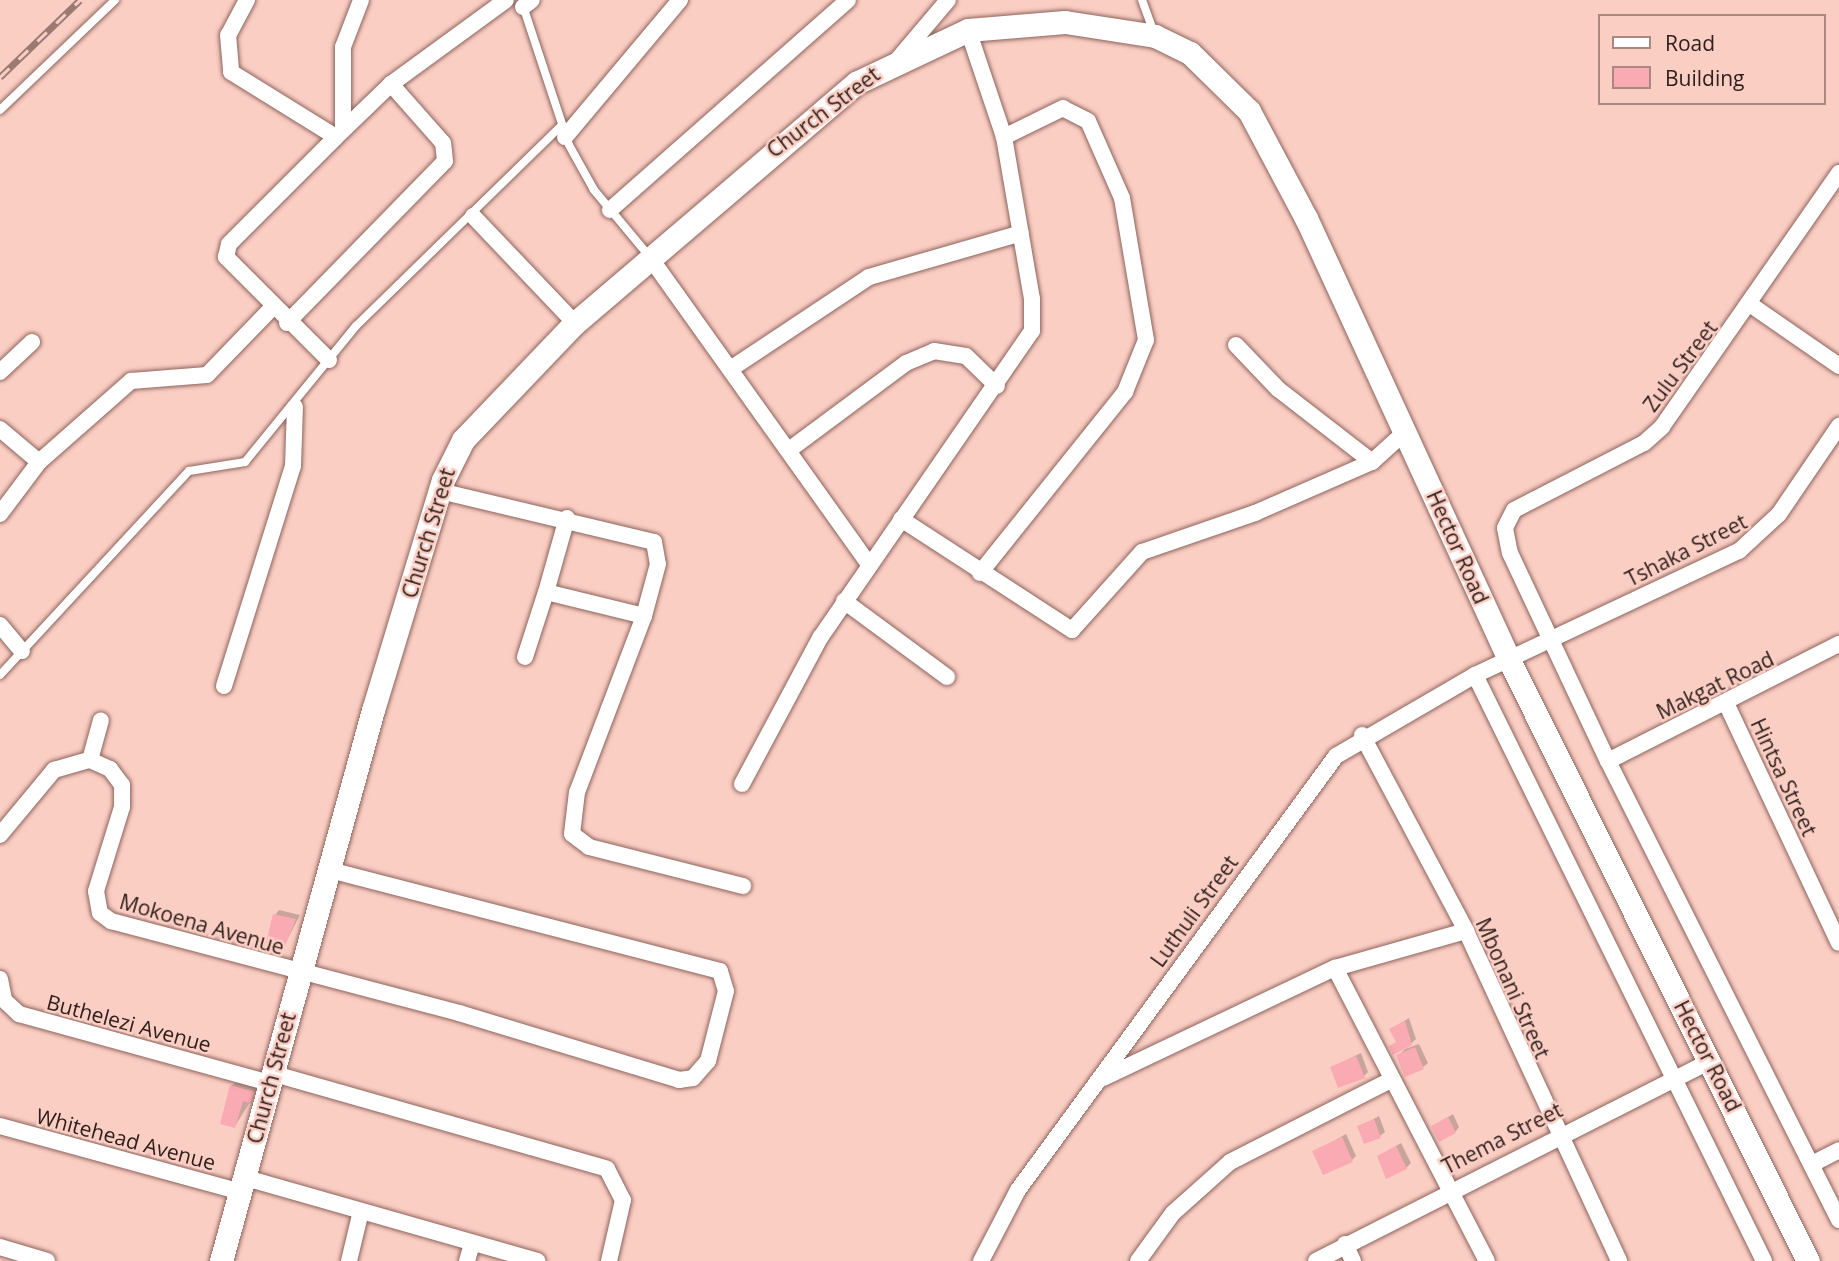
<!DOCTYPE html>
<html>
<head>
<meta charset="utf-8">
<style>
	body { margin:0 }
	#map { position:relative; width:1839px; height:1261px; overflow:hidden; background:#fbcec4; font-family:"Open Sans",sans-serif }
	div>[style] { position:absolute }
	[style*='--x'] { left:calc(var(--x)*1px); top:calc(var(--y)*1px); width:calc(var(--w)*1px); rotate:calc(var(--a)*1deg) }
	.shadow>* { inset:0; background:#0003 }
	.building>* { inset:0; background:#faaab2 }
	.roads { filter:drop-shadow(0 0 2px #8c645c) drop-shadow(0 0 2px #8c645c) }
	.lane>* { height:8px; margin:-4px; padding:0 4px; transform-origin:4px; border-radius:4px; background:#fff }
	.street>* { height:16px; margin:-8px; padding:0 8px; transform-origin:8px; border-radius:8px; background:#fff }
	.secondary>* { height:23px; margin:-11.5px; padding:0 11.5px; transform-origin:11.5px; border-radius:11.5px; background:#fff }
	.rail>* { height:7px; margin-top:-3.5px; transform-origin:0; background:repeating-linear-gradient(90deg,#fbcec4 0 13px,#9a7a73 0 26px); box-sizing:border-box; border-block:2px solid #9a7a73 }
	span { translate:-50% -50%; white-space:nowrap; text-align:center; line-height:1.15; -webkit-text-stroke:5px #fbcec4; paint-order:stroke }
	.street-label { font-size:21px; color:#30201c }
	.legend { position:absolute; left:1598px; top:14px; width:228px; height:91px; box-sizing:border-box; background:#fbcec4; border:2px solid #aa8881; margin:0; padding:9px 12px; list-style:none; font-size:21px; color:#30201c }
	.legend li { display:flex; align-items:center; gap:14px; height:35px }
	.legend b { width:35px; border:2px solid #aa8881 }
</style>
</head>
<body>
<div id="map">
	<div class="shadow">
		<div style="clip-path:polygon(279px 910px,300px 915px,284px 946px,275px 915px)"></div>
		<div style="clip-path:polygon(1409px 1018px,1416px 1039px,1405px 1049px,1419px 1044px,1428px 1063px,1423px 1067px,1398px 1056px,1406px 1048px,1391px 1047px,1398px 1041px,1391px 1029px)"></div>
		<div style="clip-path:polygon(1361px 1053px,1368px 1072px,1364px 1076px,1332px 1067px)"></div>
		<div style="clip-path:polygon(236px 1082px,259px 1088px,235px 1126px,231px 1086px)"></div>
		<div style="clip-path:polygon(1453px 1114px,1459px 1127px,1455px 1132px,1433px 1126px)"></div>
		<div style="clip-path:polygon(1379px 1116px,1385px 1132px,1380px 1136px,1359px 1127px)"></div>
		<div style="clip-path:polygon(1346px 1134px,1356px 1156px,1352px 1160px,1314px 1152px)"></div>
		<div style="clip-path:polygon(1401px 1143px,1411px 1163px,1406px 1168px,1379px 1156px)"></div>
	</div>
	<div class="building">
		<div style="clip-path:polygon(273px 914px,296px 919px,284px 948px,266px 943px)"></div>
		<div style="clip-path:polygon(1405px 1021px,1412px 1045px,1393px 1055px,1389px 1046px,1396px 1042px,1389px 1029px)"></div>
		<div style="clip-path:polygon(1415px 1047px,1424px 1069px,1405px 1077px,1396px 1055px)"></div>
		<div style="clip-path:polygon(1356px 1056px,1365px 1078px,1338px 1088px,1330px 1067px)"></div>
		<div style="clip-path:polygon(230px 1085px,255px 1092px,252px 1104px,243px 1101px,235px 1128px,220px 1124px)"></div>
		<div style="clip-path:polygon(1448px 1117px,1456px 1133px,1439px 1142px,1431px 1126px)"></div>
		<div style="clip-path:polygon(1374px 1119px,1381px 1138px,1364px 1144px,1357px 1126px)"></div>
		<div style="clip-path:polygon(1342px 1137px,1353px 1162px,1323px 1175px,1312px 1151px)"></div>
		<div style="clip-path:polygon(1396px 1146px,1407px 1169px,1386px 1179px,1377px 1156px)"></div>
	</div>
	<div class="roads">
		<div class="lane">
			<div style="--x:1142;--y:0;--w:35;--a:70"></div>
			<div style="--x:523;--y:6;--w:146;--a:71.7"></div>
			<div style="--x:569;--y:145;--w:51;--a:60.9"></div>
			<div style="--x:594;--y:190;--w:86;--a:50.2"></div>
			<div style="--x:0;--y:110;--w:159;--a:-43.7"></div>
			<div style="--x:0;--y:675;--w:278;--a:-47.2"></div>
			<div style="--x:189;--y:471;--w:57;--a:-9.1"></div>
			<div style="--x:245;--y:462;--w:176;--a:-50.8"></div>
			<div style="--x:356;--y:326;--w:286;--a:-44.3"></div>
		</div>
		<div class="street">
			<div style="--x:247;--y:0;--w:40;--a:118"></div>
			<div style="--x:228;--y:35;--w:37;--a:85"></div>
			<div style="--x:231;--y:72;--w:123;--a:31.8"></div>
			<div style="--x:336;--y:137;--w:76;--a:-43.9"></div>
			<div style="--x:391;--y:84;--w:142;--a:-36.1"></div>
			<div style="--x:523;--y:7;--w:11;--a:-38"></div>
			<div style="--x:898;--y:59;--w:77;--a:-49.7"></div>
			<div style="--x:343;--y:129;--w:82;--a:-90"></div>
			<div style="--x:343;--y:47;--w:50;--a:-69"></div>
			<div style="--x:565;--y:137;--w:179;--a:-50"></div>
			<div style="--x:1839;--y:173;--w:310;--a:124.9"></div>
			<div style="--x:1662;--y:427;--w:24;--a:138"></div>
			<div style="--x:1644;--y:443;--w:146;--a:152.7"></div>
			<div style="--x:1514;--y:510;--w:20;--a:117"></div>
			<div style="--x:1505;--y:528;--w:25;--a:79"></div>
			<div style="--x:1510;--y:553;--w:230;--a:64.8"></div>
			<div style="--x:1608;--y:761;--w:514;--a:63.29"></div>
			<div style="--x:610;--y:210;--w:317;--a:-41.4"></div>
			<div style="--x:473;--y:216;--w:148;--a:46.4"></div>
			<div style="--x:649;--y:256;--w:377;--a:54.5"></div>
			<div style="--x:1751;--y:305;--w:107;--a:34.7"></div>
			<div style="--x:287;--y:323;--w:226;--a:-45.7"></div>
			<div style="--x:445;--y:161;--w:18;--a:-96"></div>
			<div style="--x:443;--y:143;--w:79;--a:-131.4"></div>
			<div style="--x:1236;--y:345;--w:61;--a:46.3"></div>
			<div style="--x:1278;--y:389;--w:119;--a:37.8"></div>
			<div style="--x:329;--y:360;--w:146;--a:-135"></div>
			<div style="--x:226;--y:257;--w:13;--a:-77"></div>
			<div style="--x:229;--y:244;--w:151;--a:-45"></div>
			<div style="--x:732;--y:368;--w:164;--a:-33.6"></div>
			<div style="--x:869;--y:277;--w:158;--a:-16.1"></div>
			<div style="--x:0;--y:372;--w:44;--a:-43.2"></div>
			<div style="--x:0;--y:429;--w:51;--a:40.2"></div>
			<div style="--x:789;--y:450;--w:146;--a:-36.6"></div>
			<div style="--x:906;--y:363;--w:30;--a:-23"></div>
			<div style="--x:934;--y:351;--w:32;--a:9"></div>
			<div style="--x:966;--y:356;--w:43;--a:44.1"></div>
			<div style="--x:440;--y:491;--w:220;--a:13.4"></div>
			<div style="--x:654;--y:542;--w:22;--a:80"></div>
			<div style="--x:658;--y:564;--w:54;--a:105.1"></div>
			<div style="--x:644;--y:616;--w:188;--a:110.8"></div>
			<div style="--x:577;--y:792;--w:42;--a:96.8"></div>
			<div style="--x:572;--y:834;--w:21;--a:37"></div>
			<div style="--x:589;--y:847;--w:159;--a:14.2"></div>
			<div style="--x:0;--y:514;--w:65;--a:-53.1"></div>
			<div style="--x:39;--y:462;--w:123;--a:-41.4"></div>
			<div style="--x:131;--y:381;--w:76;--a:-4.5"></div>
			<div style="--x:207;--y:375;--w:92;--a:-45.9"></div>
			<div style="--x:567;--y:518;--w:77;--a:105.8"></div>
			<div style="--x:546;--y:592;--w:101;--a:13.8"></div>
			<div style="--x:901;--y:519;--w:204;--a:33"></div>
			<div style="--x:1072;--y:630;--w:105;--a:-48.1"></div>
			<div style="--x:1142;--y:552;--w:120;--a:-19"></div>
			<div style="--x:1255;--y:513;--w:128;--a:-23.6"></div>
			<div style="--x:1372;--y:462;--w:45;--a:-42.3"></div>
			<div style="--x:980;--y:573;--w:232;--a:-51.3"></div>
			<div style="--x:1125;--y:392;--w:56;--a:-68"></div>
			<div style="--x:1146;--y:340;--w:144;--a:-99.6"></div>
			<div style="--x:1122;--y:198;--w:84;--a:-113.8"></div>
			<div style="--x:1088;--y:121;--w:28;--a:-153"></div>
			<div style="--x:1063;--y:108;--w:66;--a:153.8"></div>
			<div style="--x:844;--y:601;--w:128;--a:36.4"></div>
			<div style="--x:0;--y:625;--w:34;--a:50"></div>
			<div style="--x:525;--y:657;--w:68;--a:-72.1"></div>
			<div style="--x:1475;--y:675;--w:653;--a:63.75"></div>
			<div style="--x:224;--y:686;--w:231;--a:-72.6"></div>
			<div style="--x:293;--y:466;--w:59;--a:-88.1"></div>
			<div style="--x:1726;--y:703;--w:265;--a:64.8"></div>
			<div style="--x:1362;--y:735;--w:222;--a:62"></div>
			<div style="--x:1466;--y:931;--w:364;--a:65.1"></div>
			<div style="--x:90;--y:760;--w:41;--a:-74.6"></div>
			<div style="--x:1608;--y:761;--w:259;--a:-26.9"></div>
			<div style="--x:742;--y:784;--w:166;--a:-61.9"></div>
			<div style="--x:820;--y:638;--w:373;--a:-55.4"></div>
			<div style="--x:1032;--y:331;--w:32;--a:-90"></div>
			<div style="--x:1032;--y:299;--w:164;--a:-99.8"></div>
			<div style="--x:1004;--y:137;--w:113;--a:-108.6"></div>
			<div style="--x:0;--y:835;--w:85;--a:-50.3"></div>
			<div style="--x:54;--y:770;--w:37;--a:-16"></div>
			<div style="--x:90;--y:760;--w:22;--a:24"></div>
			<div style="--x:110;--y:769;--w:20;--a:53"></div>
			<div style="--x:122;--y:785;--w:22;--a:90"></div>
			<div style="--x:122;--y:807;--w:88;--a:107.2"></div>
			<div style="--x:96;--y:891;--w:22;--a:80"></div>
			<div style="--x:100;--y:913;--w:14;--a:36"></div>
			<div style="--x:111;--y:921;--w:360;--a:14.8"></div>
			<div style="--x:459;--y:1013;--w:230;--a:16.9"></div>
			<div style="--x:679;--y:1080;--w:14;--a:-8"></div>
			<div style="--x:693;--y:1078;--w:23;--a:-49"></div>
			<div style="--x:708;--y:1061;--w:72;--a:-75.6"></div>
			<div style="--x:726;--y:991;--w:21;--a:-107"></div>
			<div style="--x:720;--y:971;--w:406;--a:-165.5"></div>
			<div style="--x:1335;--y:968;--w:330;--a:62.6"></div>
			<div style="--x:0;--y:979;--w:21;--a:79"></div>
			<div style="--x:4;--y:1000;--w:21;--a:43"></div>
			<div style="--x:19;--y:1014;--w:259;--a:15.4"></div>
			<div style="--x:271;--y:1073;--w:349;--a:15.9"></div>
			<div style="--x:607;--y:1169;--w:35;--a:63"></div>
			<div style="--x:623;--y:1200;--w:63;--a:102.9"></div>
			<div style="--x:1103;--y:1078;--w:257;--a:-25.4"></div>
			<div style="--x:1335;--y:968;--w:136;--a:-15.8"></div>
			<div style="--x:0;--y:1126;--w:250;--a:15.3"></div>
			<div style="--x:1812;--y:1164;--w:30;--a:-27"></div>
			<div style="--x:246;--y:1178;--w:303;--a:15.9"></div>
			<div style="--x:1345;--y:1244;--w:19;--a:65"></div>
			<div style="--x:0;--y:1247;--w:49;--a:16.6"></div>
			<div style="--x:349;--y:1261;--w:51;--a:-76.5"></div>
			<div style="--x:467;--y:1261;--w:19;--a:-74"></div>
			<div style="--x:981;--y:1261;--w:80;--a:-62.5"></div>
			<div style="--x:1018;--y:1190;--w:538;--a:-53.77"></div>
			<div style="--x:1336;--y:756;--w:161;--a:-30.2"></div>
			<div style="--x:1475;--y:675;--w:292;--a:-25.2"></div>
			<div style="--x:1739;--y:551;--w:54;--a:-42.8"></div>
			<div style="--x:1779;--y:514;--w:107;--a:-55.7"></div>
			<div style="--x:1138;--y:1261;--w:59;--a:-53.9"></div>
			<div style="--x:1173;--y:1213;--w:76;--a:-41.8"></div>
			<div style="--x:1230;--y:1162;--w:178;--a:-27"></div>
			<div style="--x:1316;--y:1261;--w:442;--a:-26.9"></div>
		</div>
		<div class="secondary">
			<div style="--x:221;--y:1261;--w:572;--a:-74.58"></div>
			<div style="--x:373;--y:710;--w:240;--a:-73.1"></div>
			<div style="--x:443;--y:480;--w:45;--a:-63.4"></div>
			<div style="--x:463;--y:440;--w:162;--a:-46.3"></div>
			<div style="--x:575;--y:323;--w:370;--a:-40.5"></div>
			<div style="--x:856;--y:83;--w:124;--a:-25.3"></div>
			<div style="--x:968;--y:30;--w:97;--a:-4.7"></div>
			<div style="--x:1065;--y:22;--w:91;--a:8.8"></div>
			<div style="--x:1155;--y:36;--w:39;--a:26"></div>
			<div style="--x:1190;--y:53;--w:83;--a:44.5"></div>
			<div style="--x:1249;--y:111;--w:121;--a:62"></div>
			<div style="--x:1306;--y:218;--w:486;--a:65.3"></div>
			<div style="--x:1509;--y:660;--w:671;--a:63.55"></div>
		</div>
	</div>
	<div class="rail">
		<div style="--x:0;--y:77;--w:111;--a:-43.9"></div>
	</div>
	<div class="street-label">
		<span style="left:823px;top:112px;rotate:-37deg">Church Street</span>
		<span style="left:1680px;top:366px;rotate:-53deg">Zulu Street</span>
		<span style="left:428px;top:533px;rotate:-73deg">Church Street</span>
		<span style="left:1458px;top:547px;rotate:66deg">Hector Road</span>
		<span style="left:1686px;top:550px;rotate:-27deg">Tshaka Street</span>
		<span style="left:1715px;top:685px;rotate:-26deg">Makgat Road</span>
		<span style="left:1784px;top:777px;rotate:65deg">Hintsa Street</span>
		<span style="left:1194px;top:911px;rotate:-54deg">Luthuli Street</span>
		<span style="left:202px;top:924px;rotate:16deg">Mokoena Avenue</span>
		<span style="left:1513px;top:988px;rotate:66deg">Mbonani Street</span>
		<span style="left:129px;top:1023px;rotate:15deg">Buthelezi Avenue</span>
		<span style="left:1708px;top:1056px;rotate:63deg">Hector Road</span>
		<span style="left:271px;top:1078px;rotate:-75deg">Church Street</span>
		<span style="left:1502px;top:1138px;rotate:-27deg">Thema Street</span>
		<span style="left:126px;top:1139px;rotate:15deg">Whitehead Avenue</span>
	</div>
	<ul class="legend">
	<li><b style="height:9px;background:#fff"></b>Road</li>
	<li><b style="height:19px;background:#faaab2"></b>Building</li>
	</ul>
</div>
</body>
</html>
